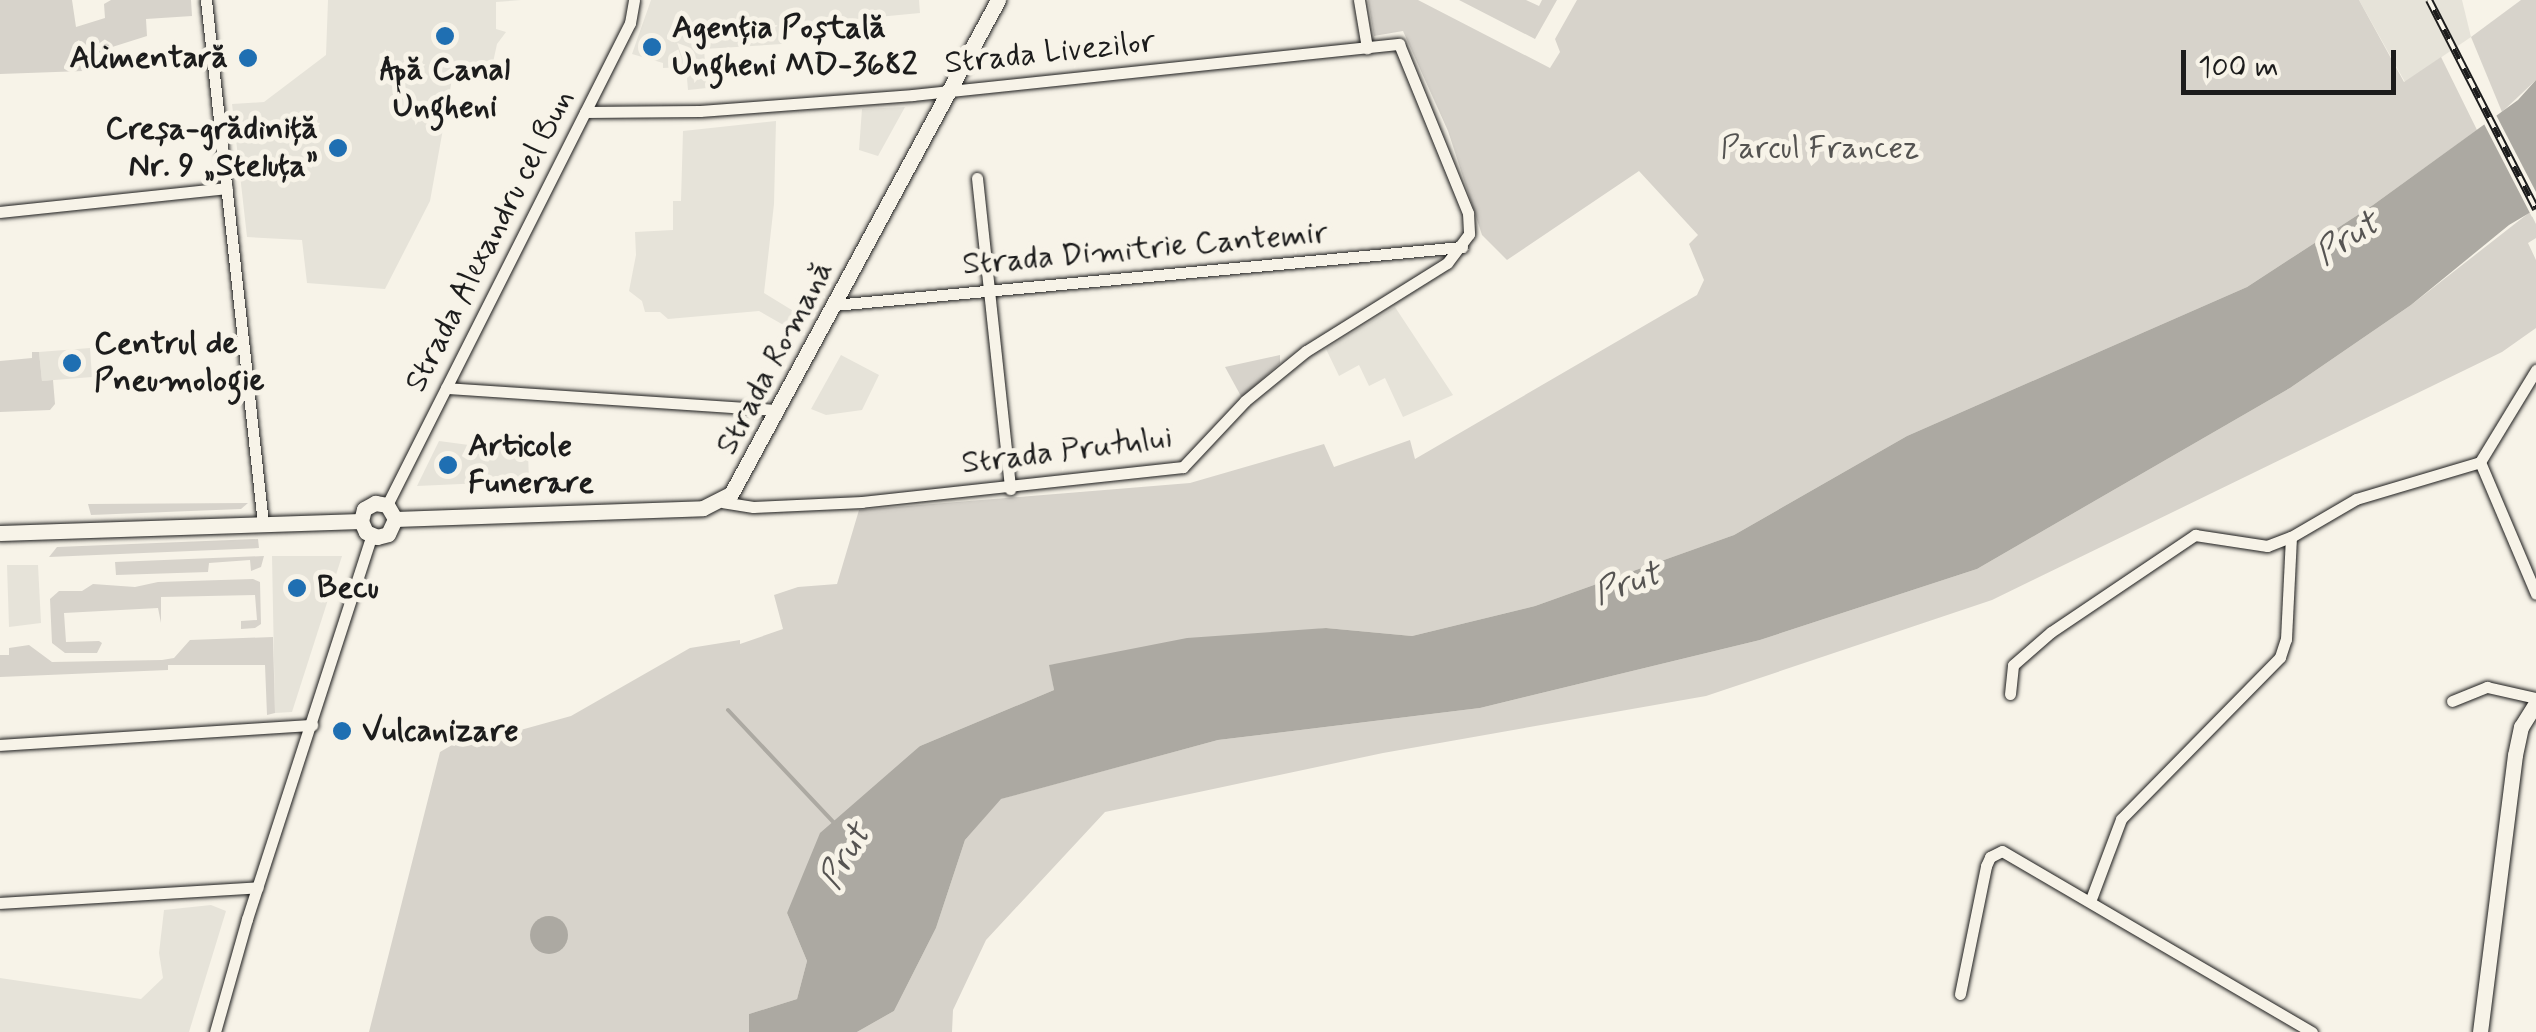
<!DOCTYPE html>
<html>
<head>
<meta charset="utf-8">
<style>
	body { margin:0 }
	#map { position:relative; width:2536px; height:1032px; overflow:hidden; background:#f7f3e8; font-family:Mynerve,sans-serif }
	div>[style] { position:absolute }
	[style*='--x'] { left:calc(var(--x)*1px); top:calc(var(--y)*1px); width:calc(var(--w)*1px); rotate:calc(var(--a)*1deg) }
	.built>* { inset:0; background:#e6e3d9 }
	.green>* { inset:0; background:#d7d3cb }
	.water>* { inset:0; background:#aca9a2 }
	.round { border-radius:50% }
	.pier>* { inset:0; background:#f7f3e8 }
	.stream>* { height:4px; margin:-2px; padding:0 2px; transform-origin:2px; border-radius:2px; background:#aca9a2 }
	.roads { filter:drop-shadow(0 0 2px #1c1c1c) drop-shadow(0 0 2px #1c1c1c) }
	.minor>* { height:11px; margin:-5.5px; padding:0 5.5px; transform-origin:5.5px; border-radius:5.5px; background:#f7f3e8 }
	.secondary>* { height:15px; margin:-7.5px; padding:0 7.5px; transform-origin:7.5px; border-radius:7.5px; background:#f7f3e8 }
	.rail>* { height:8px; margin-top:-4px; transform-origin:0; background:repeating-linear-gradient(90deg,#f7f3e8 0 11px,#1c1c1c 0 22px); box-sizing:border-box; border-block:2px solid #1c1c1c }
	.dots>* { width:28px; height:28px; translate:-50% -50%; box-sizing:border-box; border:5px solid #f7f3e8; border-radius:50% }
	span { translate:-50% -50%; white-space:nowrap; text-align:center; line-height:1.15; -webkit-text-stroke:10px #f7f3e8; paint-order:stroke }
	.poi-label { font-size:32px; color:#1c1c1c; font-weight:700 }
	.left { translate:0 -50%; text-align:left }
	.right { translate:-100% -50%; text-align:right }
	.street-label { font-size:32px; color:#1c1c1c }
	.park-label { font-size:32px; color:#545351 }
	.water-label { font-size:35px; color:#565452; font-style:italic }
	.scale { position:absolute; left:2181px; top:50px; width:215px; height:45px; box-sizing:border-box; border:5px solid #1c1c1c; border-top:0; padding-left:12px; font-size:30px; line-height:35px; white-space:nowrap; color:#1c1c1c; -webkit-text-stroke:8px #f7f3e8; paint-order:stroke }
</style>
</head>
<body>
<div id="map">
	<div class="built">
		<div style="clip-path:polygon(328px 0,521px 0,496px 2px,496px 29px,506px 32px,497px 44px,489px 81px,452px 79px,430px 201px,385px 289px,307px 283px,302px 240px,247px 237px,232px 104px,264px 102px,326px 55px)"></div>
		<div style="clip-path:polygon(651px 0,919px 0,920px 13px,836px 21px,829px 29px,781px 30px,782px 44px,704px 49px,707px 88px,688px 90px,686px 67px,663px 68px,663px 63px,632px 54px)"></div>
		<div style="clip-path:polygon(2359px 0,2462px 0,2471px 37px,2405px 82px)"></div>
		<div style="clip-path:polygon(905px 107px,878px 156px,859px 150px,862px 109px)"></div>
		<div style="clip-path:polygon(776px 121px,774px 204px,764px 293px,795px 312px,787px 327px,759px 311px,668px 319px,660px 312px,645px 312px,642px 301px,629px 291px,636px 255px,635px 232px,673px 230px,673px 201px,681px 201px,683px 131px)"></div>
		<div style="clip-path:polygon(1395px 307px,1453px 395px,1403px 417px,1385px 378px,1369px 386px,1359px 365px,1339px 376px,1326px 349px)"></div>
		<div style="clip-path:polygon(90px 348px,92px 377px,42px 381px,39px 352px)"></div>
		<div style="clip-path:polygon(841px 355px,879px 375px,862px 410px,826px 415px,811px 409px)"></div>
		<div style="clip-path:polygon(439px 441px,528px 453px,529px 481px,417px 486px)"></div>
		<div style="clip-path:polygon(272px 556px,342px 556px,292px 712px,275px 713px)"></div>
		<div style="clip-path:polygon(7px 565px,38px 565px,41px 623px,9px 627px)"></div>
		<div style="clip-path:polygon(211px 905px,226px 911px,189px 1032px,0 1032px,0 978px,141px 999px,163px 978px,159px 953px,164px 910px)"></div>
	</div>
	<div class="green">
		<div style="clip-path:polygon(0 0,72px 0,76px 27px,105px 18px,104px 4px,111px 0,191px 0,192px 16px,146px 19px,147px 36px,109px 48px,111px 70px,0 74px)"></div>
		<div style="clip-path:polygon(1368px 0,1418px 0,1550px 68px,1560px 52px,1555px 39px,1577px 0,2359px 0,2404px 82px,2441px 57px,2477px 130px,2373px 205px,2247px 287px,1907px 436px,1734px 535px,1535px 606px,1412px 636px,1326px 628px,1050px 665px,1054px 690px,920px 746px,787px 913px,807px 961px,797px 999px,749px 1014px,749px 1032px,369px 1032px,440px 752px,476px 731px,495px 737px,571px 716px,690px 648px,740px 640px,740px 644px,783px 629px,774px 595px,798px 587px,837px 584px,859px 510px,1190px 483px,1324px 444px,1334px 467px,1410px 440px,1415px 459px,1697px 295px,1704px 280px,1689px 244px,1698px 235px,1639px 171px,1507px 260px,1482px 235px,1448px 131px,1403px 31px,1374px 36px)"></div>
		<div style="clip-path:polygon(1459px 0,1526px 0,1539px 6px,1542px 0,1557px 0,1535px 39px)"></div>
		<div style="clip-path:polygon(2521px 0,2536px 0,2536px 80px,2502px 112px,2471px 37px)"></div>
		<div style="clip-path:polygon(2530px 212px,2536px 224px,2536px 238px,2528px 243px,2536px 260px,2536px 328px,2502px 352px,1992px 600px,1706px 696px,1383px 753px,1105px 812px,986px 940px,953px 1010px,952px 1032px,857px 1032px,894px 1011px,936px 928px,965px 840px,1000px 799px,1218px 740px,1480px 708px,1760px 640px,1977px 569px,2290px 388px,2411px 305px)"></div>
		<div style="clip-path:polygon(32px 352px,39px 352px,42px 381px,53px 380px,55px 404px,50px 410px,0 412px,0 361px,32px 358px)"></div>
		<div style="clip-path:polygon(1280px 355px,1280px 363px,1242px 398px,1225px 367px)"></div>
		<div style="clip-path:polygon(248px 503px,241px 509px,91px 515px,88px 504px)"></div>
		<div style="clip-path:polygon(258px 539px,259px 548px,49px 557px,57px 547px)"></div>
		<div style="clip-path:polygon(264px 556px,261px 567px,251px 571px,250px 560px,209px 563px,208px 572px,116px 575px,115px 562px)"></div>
		<div style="clip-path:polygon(253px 579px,260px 582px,261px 624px,255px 628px,241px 629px,241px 621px,257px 620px,255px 595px,161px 597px,161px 623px,158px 608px,64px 613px,66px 642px,99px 641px,102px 643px,97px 653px,65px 653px,52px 643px,50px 599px,59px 591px,82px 591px,93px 584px,135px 587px,158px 582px)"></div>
		<div style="clip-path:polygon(273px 637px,275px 713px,267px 715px,265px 665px,168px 665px,168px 670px,0 677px,0 655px,9px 655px,9px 648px,29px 645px,52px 662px,162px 660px,174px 658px,190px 640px)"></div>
	</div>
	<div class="water">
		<div style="clip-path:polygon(2536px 80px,2536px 209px,2509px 225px,2411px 305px,2290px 388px,1977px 569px,1760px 640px,1480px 708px,1218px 740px,1001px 799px,965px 840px,936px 928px,894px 1011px,857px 1032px,749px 1032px,749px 1014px,797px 999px,807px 961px,787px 913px,820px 833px,920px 746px,1054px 690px,1049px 665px,1187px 638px,1326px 628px,1412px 636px,1535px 606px,1734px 535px,1907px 436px,2247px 287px,2373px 205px,2518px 100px)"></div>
		<div class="round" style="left:530px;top:916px;width:38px;height:38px"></div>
	</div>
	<div class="pier">
		<div style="clip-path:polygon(2494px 111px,2536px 192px,2536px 214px,2532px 217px,2482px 120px)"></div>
	</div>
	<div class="stream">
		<div style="--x:728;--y:710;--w:155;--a:46.8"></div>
	</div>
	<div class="roads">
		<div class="minor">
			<div style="--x:206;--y:0;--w:527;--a:83.79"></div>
			<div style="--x:1359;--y:0;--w:49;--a:80.5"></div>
			<div style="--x:585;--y:112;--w:115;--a:-0.5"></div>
			<div style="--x:700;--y:111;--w:214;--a:-4.3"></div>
			<div style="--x:913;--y:95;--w:489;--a:-6"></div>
			<div style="--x:1399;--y:44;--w:183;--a:67.8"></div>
			<div style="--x:1468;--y:213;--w:21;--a:87"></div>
			<div style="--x:1469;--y:234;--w:36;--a:127"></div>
			<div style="--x:1447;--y:263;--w:166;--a:148"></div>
			<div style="--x:1306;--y:351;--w:79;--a:140.7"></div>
			<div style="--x:1245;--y:401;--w:91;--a:133.2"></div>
			<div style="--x:1183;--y:467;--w:323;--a:173.8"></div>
			<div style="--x:862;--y:502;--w:109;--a:177.4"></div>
			<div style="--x:753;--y:507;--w:30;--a:-171"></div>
			<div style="--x:977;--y:178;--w:313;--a:83.9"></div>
			<div style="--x:0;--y:212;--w:228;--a:-6"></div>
			<div style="--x:834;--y:305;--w:631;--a:-5.28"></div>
			<div style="--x:446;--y:388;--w:333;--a:3.8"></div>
			<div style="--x:2480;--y:462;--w:143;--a:67"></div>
			<div style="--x:387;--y:505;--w:540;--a:-63.25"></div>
			<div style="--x:630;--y:23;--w:23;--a:-80"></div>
			<div style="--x:2010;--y:694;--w:29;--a:-84"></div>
			<div style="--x:2013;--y:665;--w:50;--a:-41"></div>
			<div style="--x:2051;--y:632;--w:174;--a:-34"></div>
			<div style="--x:2195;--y:535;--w:73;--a:8.7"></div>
			<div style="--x:2267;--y:546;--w:26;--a:-21"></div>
			<div style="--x:2291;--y:537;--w:75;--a:-30.3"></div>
			<div style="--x:2356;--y:499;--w:129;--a:-16.6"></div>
			<div style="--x:2480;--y:462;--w:108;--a:-58.7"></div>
			<div style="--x:2452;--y:701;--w:38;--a:-22"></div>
			<div style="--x:2487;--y:687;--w:50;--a:12.7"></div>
			<div style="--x:0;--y:745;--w:313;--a:-3.7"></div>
			<div style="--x:2091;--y:899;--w:85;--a:-69.4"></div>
			<div style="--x:2121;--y:819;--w:227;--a:-45.5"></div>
			<div style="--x:2280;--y:657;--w:19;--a:-72"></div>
			<div style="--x:2286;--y:639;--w:102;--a:-87.2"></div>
			<div style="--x:0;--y:903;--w:258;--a:-3.5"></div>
			<div style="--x:1960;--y:994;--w:131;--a:-78.5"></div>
			<div style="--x:1986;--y:866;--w:10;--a:-66"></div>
			<div style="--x:1990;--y:857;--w:13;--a:-27"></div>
			<div style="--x:2002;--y:851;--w:359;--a:30.3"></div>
			<div style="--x:215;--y:1032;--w:117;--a:-74.2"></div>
			<div style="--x:247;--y:919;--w:404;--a:-72"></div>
		</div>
		<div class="secondary">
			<div style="--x:395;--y:519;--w:308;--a:-2"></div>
			<div style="--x:703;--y:508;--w:31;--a:-27"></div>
			<div style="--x:731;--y:494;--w:562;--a:-61.61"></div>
			<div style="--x:361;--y:521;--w:12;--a:-76"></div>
			<div style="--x:364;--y:509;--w:13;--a:-29"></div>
			<div style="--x:375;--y:503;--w:12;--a:9"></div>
			<div style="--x:387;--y:505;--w:16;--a:60"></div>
			<div style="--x:361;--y:521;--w:12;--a:66"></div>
			<div style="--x:366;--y:532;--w:12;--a:24"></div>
			<div style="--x:377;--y:537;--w:11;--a:-15"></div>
			<div style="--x:388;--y:534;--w:17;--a:-65"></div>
			<div style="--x:0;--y:533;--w:361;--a:-1.9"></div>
			<div style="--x:2480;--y:1032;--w:279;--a:-82.8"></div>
			<div style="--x:2515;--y:755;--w:29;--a:-78"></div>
			<div style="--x:2521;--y:727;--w:28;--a:-58"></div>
		</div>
	</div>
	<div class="rail">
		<div style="--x:2429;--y:0;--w:235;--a:62.9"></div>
	</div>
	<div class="dots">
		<div style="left:445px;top:36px;background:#1f6fb2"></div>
		<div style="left:652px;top:47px;background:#1f6fb2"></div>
		<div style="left:248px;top:58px;background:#1f6fb2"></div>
		<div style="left:338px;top:148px;background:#1f6fb2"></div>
		<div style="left:72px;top:363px;background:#1f6fb2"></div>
		<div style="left:448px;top:465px;background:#1f6fb2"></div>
		<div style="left:297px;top:588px;background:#1f6fb2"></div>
		<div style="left:342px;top:731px;background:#1f6fb2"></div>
	</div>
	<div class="poi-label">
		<span class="left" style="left:672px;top:47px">Agenția Poștală<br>Ungheni MD-3682</span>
		<span class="right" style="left:228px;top:58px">Alimentară</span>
		<span style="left:445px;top:89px">Apă Canal<br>Ungheni</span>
		<span class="right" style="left:318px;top:148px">Creșa-grădiniță<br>Nr. 9 „Steluța”</span>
		<span class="left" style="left:94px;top:363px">Centrul de<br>Pneumologie</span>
		<span class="left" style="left:468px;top:465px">Articole<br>Funerare</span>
		<span class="left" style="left:317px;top:588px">Becu</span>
		<span class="left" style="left:362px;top:731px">Vulcanizare</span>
	</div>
	<div class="street-label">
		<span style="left:1050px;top:53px;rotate:-6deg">Strada Livezilor</span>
		<span style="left:490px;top:241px;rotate:-63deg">Strada Alexandru cel Bun</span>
		<span style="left:1145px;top:249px;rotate:-5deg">Strada Dimitrie Cantemir</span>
		<span style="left:775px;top:358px;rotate:-62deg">Strada Romană</span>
		<span style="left:1067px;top:451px;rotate:-7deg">Strada Prutului</span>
	</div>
	<div class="park-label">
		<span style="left:1820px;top:148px">Parcul Francez</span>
	</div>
	<div class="water-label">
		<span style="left:2347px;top:239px;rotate:-33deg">Prut</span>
		<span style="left:1627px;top:584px;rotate:-19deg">Prut</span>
		<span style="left:845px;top:857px;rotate:-60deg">Prut</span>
	</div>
	<div class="scale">100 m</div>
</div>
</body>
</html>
